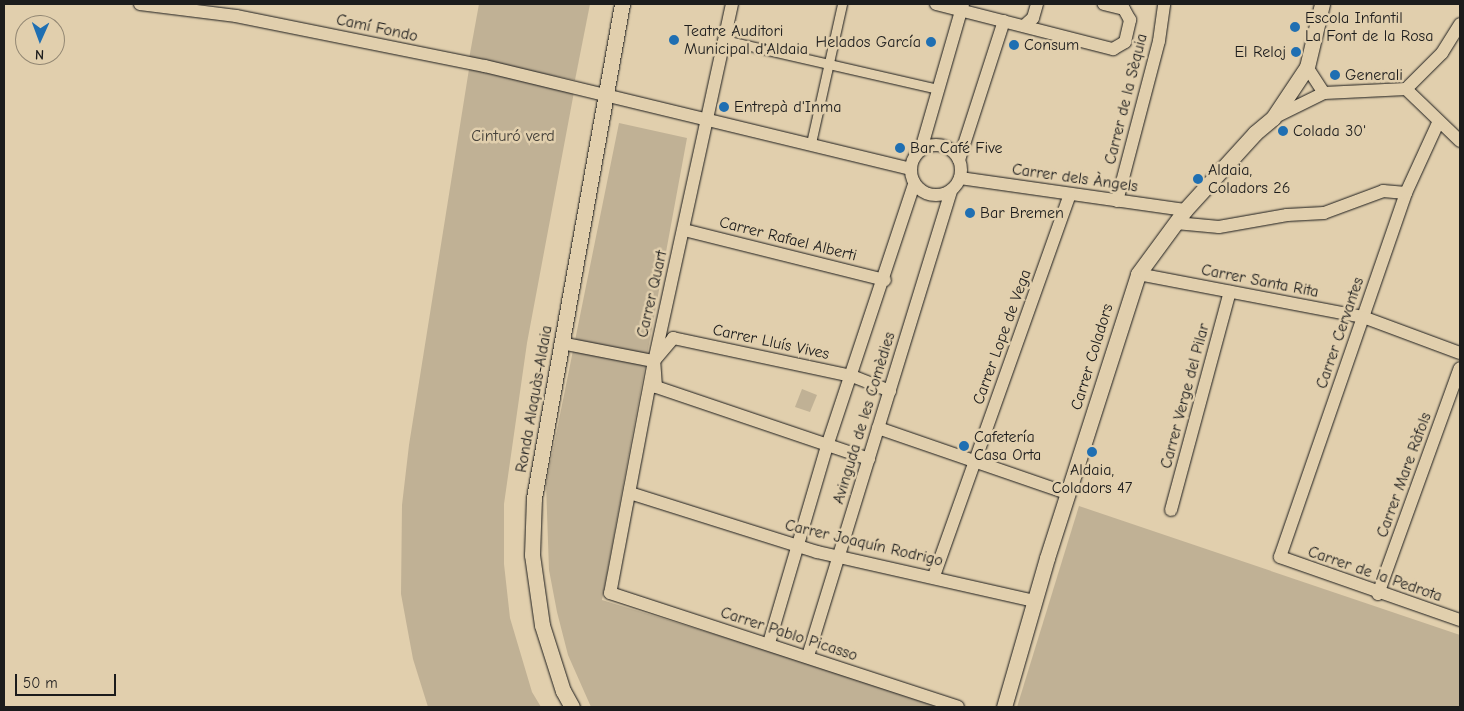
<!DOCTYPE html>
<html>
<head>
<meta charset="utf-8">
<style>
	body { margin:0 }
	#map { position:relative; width:1464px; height:711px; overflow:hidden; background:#e1cfad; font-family:"Comic Neue",sans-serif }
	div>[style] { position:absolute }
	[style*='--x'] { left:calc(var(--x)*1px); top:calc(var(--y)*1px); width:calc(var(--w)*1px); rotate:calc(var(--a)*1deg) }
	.green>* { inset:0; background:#c0b195 }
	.roads { filter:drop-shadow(0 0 1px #1c1c1c) drop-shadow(0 0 1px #1c1c1c) }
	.pedestrian>* { height:9px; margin:-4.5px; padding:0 4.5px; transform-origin:4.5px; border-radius:4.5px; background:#e1cfad }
	.minor>* { height:12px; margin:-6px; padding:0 6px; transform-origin:6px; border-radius:6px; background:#e1cfad }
	.minor>.ring { margin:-6px; padding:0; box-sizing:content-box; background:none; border:12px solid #e1cfad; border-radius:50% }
	.tertiary>* { height:15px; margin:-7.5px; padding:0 7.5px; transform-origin:7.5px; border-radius:7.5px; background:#e1cfad }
	.dots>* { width:14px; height:14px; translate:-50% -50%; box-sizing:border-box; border:2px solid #e1cfad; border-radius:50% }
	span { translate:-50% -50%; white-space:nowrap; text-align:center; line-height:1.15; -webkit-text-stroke:5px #e1cfad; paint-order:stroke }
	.poi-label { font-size:16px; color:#1c1c1c }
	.left { translate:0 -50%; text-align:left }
	.right { translate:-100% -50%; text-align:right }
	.street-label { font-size:16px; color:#1c1c1c }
	.park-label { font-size:16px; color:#45413a }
	.frame { position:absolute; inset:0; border:5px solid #1c1c1c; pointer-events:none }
	.north { position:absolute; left:15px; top:15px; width:50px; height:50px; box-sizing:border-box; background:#e1cfad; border:1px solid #928773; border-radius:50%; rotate:182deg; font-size:14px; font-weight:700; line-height:20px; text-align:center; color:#1c1c1c }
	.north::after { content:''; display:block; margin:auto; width:18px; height:22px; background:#1f6fb2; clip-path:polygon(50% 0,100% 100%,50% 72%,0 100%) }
	.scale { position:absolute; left:15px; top:674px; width:101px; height:22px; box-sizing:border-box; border:2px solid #1c1c1c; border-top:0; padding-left:6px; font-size:15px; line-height:18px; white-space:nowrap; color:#1c1c1c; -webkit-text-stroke:4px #e1cfad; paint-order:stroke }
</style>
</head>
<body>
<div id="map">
	<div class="green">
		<div style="clip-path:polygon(479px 4px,590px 4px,575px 80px,469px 59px)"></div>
		<div style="clip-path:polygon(469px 69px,574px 92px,527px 343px,504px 504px,504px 564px,510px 618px,532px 692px,541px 707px,428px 707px,413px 659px,401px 594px,402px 505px,409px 445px)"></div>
		<div style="clip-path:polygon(619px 123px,687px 138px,602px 600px,816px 665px,937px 707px,591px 707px,568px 655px,557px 612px,549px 570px,546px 484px)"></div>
		<div style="clip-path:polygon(802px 389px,817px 395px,810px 412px,795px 407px)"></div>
		<div style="clip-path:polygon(1079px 506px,1460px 635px,1460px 707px,1017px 707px)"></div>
	</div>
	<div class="roads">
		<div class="pedestrian">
			<div style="--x:724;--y:40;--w:220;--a:12.9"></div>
			<div style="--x:811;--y:143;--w:142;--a:-77.4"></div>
		</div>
		<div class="minor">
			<div style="--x:140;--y:4;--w:97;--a:7.1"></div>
			<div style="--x:236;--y:16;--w:254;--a:11.4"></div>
			<div style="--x:485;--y:66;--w:437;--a:13.6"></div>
			<div style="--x:732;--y:4;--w:365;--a:102.3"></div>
			<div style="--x:654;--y:361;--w:236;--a:100.7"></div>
			<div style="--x:610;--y:593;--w:366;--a:18.1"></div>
			<div style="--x:936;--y:4;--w:183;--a:14.3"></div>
			<div style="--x:1113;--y:49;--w:14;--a:-30"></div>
			<div style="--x:1125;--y:42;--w:23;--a:-77"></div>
			<div style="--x:1130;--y:20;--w:13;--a:-119"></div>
			<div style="--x:1124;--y:9;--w:21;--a:-166"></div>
			<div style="--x:1024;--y:26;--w:12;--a:-42"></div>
			<div style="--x:1033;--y:18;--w:15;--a:-74"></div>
			<div style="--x:1307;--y:67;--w:31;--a:57"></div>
			<div style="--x:1406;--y:89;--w:75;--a:43.9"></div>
			<div style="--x:1273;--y:118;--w:57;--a:-26.1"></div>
			<div style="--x:1324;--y:93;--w:82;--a:-2.8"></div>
			<div style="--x:1406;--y:89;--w:51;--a:-45"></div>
			<div style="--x:1442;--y:53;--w:34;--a:-58"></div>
			<div style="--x:1438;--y:123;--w:77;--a:114.6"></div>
			<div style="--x:1406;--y:193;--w:385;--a:109.1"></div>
			<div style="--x:1280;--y:557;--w:191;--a:19.3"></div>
			<div class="ring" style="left:911px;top:145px;width:38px;height:38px"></div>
			<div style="--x:922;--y:146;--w:148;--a:-73.9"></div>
			<div style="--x:959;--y:160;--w:146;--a:-72.1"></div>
			<div style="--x:960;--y:178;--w:227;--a:8.1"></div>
			<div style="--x:1117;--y:201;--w:165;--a:-75.3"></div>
			<div style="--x:1159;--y:41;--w:37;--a:-82"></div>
			<div style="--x:1176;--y:223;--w:43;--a:5.3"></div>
			<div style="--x:1219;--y:227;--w:69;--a:-10"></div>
			<div style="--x:1287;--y:215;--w:37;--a:-3"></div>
			<div style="--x:1324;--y:213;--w:63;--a:-20.4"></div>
			<div style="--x:1383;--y:191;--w:23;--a:5"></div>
			<div style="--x:684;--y:230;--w:207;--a:14"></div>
			<div style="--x:1138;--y:274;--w:229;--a:10.8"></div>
			<div style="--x:1363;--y:317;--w:103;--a:20.4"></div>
			<div style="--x:561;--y:343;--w:95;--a:11"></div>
			<div style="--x:878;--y:428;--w:200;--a:19"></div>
			<div style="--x:869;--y:459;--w:225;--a:-161.3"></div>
			<div style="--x:656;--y:387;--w:26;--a:-94"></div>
			<div style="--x:654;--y:361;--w:30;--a:-50"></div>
			<div style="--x:673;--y:338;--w:183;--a:12"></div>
			<div style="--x:852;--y:376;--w:41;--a:21.5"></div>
			<div style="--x:630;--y:493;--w:196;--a:17.5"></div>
			<div style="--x:817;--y:552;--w:223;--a:12.7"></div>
			<div style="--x:1171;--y:510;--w:226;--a:-74.9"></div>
			<div style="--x:934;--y:576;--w:405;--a:-70.4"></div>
			<div style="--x:1378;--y:594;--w:240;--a:-70.1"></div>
			<div style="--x:769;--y:643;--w:205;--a:-73.6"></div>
			<div style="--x:827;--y:446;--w:276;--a:-71.6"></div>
			<div style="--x:808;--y:656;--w:487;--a:-72.9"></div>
		</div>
		<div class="tertiary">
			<div style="--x:572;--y:707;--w:18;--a:-119"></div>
			<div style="--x:563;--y:691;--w:69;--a:-107.7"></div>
			<div style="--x:542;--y:625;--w:71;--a:-98.1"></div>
			<div style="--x:532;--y:555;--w:57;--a:-88"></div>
			<div style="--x:534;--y:498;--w:502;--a:-79.9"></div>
			<div style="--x:1004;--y:707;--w:155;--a:-73.9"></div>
			<div style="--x:1047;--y:558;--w:298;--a:-72.2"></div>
			<div style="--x:1138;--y:274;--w:79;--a:-53.7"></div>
			<div style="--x:1185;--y:210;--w:104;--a:-47.7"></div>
			<div style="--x:1255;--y:133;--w:23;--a:-40"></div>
			<div style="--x:1273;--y:118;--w:61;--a:-56.3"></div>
			<div style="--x:1307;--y:67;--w:65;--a:-76.6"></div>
		</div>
	</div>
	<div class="dots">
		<div style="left:1295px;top:27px;background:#1f6fb2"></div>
		<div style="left:674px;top:40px;background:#1f6fb2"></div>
		<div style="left:931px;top:42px;background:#1f6fb2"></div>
		<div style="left:1014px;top:45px;background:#1f6fb2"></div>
		<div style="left:1296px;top:52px;background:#1f6fb2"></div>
		<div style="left:1335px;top:75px;background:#1f6fb2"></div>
		<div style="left:724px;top:107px;background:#1f6fb2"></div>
		<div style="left:1283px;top:131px;background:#1f6fb2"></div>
		<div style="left:900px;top:148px;background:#1f6fb2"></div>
		<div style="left:1198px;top:179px;background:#1f6fb2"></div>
		<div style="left:970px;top:213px;background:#1f6fb2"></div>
		<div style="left:964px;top:446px;background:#1f6fb2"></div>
		<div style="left:1092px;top:452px;background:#1f6fb2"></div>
	</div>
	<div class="poi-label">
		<span class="left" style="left:1305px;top:27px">Escola Infantil<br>La Font de la Rosa</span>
		<span class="left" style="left:684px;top:40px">Teatre Auditori<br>Municipal d'Aldaia</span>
		<span class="right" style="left:921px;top:42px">Helados García</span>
		<span class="left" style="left:1024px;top:45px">Consum</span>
		<span class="right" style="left:1286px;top:52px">El Reloj</span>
		<span class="left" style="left:1345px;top:75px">Generali</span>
		<span class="left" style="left:734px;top:107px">Entrepà d'Inma</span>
		<span class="left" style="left:1293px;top:131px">Colada 30'</span>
		<span class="left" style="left:910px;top:148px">Bar Café Five</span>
		<span class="left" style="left:1208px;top:179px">Aldaia,<br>Coladors 26</span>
		<span class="left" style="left:980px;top:213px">Bar Bremen</span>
		<span class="left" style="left:974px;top:446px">Cafetería<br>Casa Orta</span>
		<span style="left:1092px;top:479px">Aldaia,<br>Coladors 47</span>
	</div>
	<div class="street-label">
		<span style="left:377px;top:28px;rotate:12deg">Camí Fondo</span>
		<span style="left:1126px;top:99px;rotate:-76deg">Carrer de la Sèquia</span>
		<span style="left:1075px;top:178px;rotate:8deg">Carrer dels Àngels</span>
		<span style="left:788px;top:239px;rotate:14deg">Carrer Rafael Alberti</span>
		<span style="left:1260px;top:281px;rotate:11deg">Carrer Santa Rita</span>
		<span style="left:652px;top:294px;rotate:-77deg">Carrer Quart</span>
		<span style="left:1340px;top:333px;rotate:-71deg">Carrer Cervantes</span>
		<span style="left:1002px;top:337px;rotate:-70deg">Carrer Lope de Vega</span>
		<span style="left:771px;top:342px;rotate:12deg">Carrer Lluís Vives</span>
		<span style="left:1092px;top:357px;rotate:-73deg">Carrer Coladors</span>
		<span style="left:1185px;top:396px;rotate:-75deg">Carrer Verge del Pilar</span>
		<span style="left:534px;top:399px;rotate:-80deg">Ronda Alaquàs-Aldaia</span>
		<span style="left:864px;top:418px;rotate:-73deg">Avinguda de les Comèdies</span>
		<span style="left:1404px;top:475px;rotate:-70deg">Carrer Mare Ràfols</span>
		<span style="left:864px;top:543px;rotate:13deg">Carrer Joaquín Rodrigo</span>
		<span style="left:1375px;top:574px;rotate:19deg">Carrer de la Pedrota</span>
		<span style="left:789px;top:634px;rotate:18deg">Carrer Pablo Picasso</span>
	</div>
	<div class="park-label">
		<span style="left:513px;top:136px">Cinturó verd</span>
	</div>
	<div class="frame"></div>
	<div class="north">N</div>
	<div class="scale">50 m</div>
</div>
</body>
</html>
